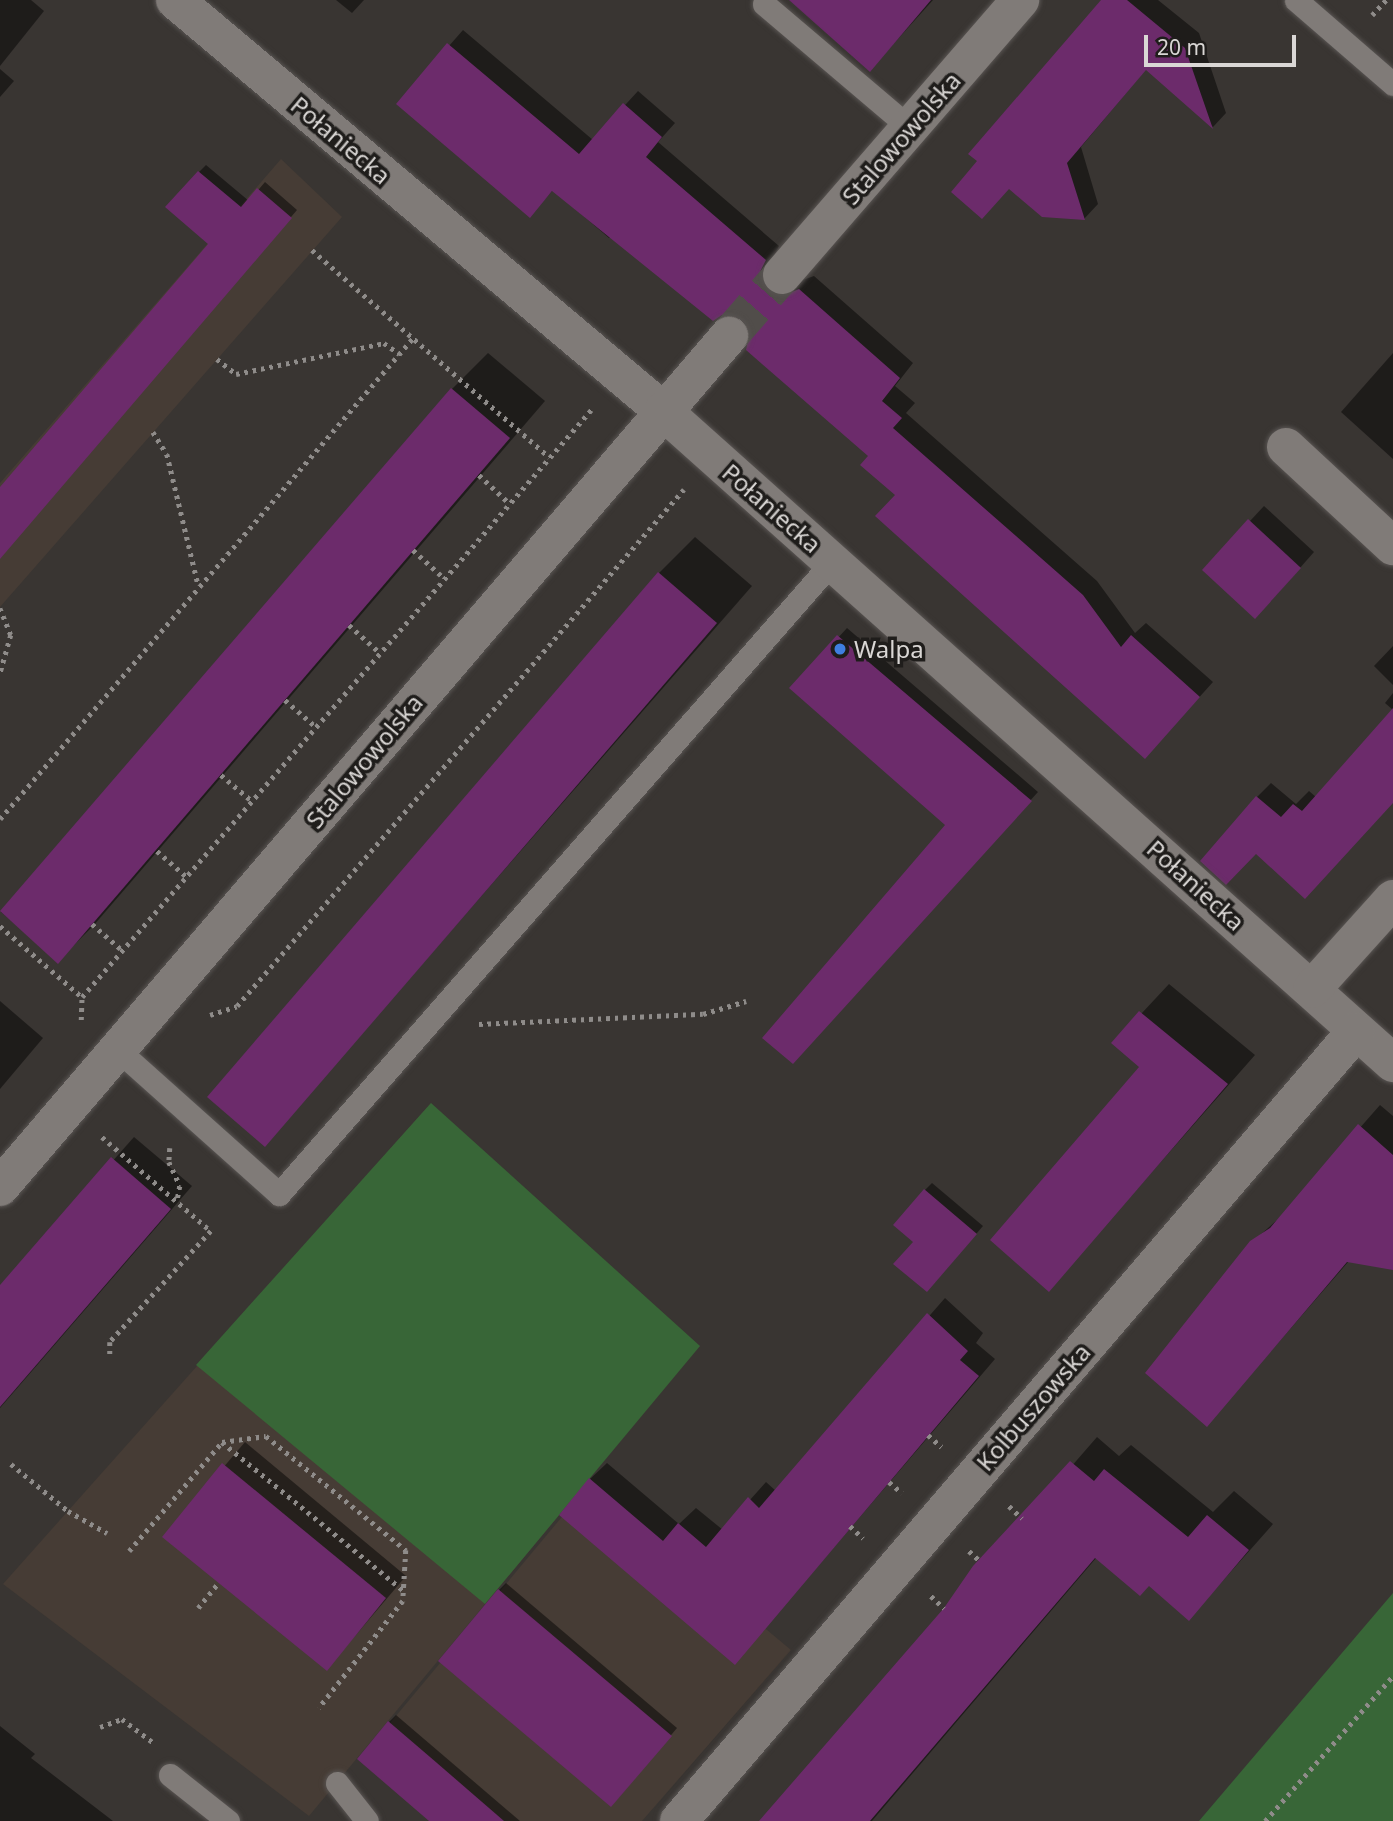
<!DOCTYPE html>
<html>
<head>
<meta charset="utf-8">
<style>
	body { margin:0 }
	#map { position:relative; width:1393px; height:1821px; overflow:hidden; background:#393532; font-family:"Noto Sans",sans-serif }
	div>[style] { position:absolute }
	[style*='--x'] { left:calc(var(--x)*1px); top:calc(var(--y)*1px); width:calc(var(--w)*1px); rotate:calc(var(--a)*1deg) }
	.built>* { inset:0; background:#463c35 }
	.green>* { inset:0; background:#386637 }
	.shadow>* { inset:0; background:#0007 }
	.building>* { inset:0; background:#6c2b6b }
	.street-tunnel>* { height:38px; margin-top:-19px; transform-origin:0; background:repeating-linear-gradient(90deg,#514d4a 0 38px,transparent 0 57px) }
	.path>* { height:4.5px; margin-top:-2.25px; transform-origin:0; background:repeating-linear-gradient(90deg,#8f8c8a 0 3.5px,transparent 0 8.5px) }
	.roads { filter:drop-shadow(0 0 2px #585452) drop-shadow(0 0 2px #585452) }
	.lane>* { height:23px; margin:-11.5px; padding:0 11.5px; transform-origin:11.5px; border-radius:11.5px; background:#807b78 }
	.street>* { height:38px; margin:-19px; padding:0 19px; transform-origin:19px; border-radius:19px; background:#807b78 }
	.dots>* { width:19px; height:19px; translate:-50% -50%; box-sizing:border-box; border:4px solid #1f1d1b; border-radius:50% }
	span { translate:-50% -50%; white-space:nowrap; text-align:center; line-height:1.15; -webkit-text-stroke:7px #1f1d1b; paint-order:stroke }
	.street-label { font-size:24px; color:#dad7d5 }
	.poi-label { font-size:24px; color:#dad7d5 }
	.left { translate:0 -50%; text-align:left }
	.scale { position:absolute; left:1144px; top:35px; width:152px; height:32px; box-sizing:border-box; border:4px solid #dad7d5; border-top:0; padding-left:9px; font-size:21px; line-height:24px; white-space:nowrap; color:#dad7d5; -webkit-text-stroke:5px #1f1d1b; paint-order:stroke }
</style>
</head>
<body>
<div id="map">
	<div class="built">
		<div style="clip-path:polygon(281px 159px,342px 217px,0 607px,0 483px)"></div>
		<div style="clip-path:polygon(431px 1103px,559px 1515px,309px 1816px,3px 1584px)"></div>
		<div style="clip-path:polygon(591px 1482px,791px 1650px,642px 1821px,430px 1821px,360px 1759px)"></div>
	</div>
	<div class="green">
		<div style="clip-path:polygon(431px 1103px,700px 1346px,485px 1604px,196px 1365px)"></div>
		<div style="clip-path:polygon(1393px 1593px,1393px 1821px,1199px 1821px)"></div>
	</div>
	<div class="shadow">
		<div style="clip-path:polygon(0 0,31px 0,44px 11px,0 66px)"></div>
		<div style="clip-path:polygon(336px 0,364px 0,352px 13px)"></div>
		<div style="clip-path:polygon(796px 0,933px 0,870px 70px)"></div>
		<div style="clip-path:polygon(1103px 0,1158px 0,1199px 33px,1226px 113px,1213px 127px,1147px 68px,1081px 147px,1098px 204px,1084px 219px,1043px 216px)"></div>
		<div style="clip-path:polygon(463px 30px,593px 140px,638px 91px,675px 123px,658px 142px,779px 246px,774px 256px,794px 283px,814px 276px,913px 363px,895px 386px,915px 403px,906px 413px,1097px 581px,1135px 633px,1146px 623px,1213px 682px,1158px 743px,897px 495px,878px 443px,744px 317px,613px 235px,609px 238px,553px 190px,530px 216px,398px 104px)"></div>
		<div style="clip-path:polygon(0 69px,14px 81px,0 97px)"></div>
		<div style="clip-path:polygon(206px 165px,249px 201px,265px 182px,297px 210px,0 558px,0 489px,211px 244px,199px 172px)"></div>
		<div style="clip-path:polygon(488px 353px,545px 401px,94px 925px,58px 961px,1px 912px,452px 389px)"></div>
		<div style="clip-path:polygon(1393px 353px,1393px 459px,1341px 412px)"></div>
		<div style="clip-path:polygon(1264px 506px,1314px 552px,1270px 602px,1250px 521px)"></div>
		<div style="clip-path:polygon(695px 537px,752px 586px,265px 1144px,210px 1097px,659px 573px)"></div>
		<div style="clip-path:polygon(847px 628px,1038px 792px,801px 1054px,947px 825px,792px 688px)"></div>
		<div style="clip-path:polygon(1393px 646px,1393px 685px,1374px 666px)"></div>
		<div style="clip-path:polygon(1393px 693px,1393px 710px,1385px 703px)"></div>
		<div style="clip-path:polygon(1393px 711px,1393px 802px,1256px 852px,1257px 797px,1271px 783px,1296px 804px,1309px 791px,1316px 797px)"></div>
		<div style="clip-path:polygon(1169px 984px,1255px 1055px,1049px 1289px,1142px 1067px,1114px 1043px)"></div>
		<div style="clip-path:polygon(0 1001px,43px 1038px,0 1089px)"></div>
		<div style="clip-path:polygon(1380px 1105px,1393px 1116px,1393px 1268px,1349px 1261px,1207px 1425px,1251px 1243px,1285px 1213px)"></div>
		<div style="clip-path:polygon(134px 1137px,192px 1186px,0 1408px,0 1288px)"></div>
		<div style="clip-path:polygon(932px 1183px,983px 1226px,934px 1283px,915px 1242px,925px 1190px)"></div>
		<div style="clip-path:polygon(945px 1298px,983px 1333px,976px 1343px,995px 1359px,735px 1663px,590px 1479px,607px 1463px,679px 1524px,696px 1508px,723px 1530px,766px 1482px,776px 1491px)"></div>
		<div style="clip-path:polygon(1097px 1437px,1119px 1456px,1131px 1445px,1213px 1512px,1234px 1491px,1273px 1524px,1189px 1619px,1149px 1584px,1097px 1557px,872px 1821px,763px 1821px)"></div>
		<div style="clip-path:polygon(245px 1442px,406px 1576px,327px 1669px,164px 1537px)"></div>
		<div style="clip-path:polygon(506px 1583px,677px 1728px,618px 1798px,499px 1590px)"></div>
		<div style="clip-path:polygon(396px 1715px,520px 1821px,432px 1821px,389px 1722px)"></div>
		<div style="clip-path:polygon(0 1726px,35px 1754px,31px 1758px,113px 1821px,0 1821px)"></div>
	</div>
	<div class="building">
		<div style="clip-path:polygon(789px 0,931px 0,870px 72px)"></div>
		<div style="clip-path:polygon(1101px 0,1127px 0,1185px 48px,1213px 129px,1146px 70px,1067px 163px,1085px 220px,1042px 217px,1009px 189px,982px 219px,951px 192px,977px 161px,968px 154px)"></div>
		<div style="clip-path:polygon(447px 43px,579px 154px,623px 103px,662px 137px,646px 157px,766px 260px,760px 272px,767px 291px,779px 297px,799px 289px,900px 378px,882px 401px,902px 418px,893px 428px,1083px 595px,1121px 647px,1131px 635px,1200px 697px,1145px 759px,875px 516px,895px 495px,860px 465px,890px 431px,868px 456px,746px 350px,750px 329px,743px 319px,722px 315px,713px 321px,552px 191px,530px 218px,396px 104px)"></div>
		<div style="clip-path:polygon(198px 171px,241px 207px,257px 188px,292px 218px,0 559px,0 487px,208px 244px,165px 207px)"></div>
		<div style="clip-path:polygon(451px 388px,510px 438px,58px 964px,0 911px)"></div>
		<div style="clip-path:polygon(1248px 519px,1301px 568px,1255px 619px,1202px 570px)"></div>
		<div style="clip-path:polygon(658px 572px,717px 623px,265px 1147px,207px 1097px)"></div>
		<div style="clip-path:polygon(837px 635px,1032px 801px,793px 1064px,762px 1038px,945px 825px,789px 688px)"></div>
		<div style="clip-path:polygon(1393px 708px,1393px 803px,1305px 899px,1256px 854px,1226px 885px,1200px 861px,1256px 796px,1281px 817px,1293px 804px,1302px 811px)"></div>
		<div style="clip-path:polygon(1139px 1011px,1228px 1084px,1049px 1292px,990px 1240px,1139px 1067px,1111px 1043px)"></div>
		<div style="clip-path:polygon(1358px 1124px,1393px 1155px,1393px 1270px,1347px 1262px,1207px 1427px,1145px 1373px,1250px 1241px,1270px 1228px)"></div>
		<div style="clip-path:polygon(111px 1157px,171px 1209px,0 1407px,0 1285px)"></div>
		<div style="clip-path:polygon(924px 1189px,977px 1234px,927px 1292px,893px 1264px,913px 1242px,893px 1225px)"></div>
		<div style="clip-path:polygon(927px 1313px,968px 1351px,960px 1360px,979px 1376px,735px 1665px,559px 1515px,589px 1478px,663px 1541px,678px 1523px,706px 1547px,748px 1497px,759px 1508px)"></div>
		<div style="clip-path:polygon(1070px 1461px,1094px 1481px,1104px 1469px,1188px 1537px,1207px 1515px,1249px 1550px,1189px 1621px,1149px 1586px,1140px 1596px,1095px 1558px,870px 1821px,759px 1821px,944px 1608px,973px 1566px)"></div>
		<div style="clip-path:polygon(222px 1463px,386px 1598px,327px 1671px,162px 1537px)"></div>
		<div style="clip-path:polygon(498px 1589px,672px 1736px,611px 1807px,438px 1661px)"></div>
		<div style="clip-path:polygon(388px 1721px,437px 1763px,504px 1821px,429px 1821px,357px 1759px)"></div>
	</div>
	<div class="street-tunnel">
		<div style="--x:729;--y:336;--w:81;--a:-49"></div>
	</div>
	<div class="path">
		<div style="--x:1372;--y:15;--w:21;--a:-47"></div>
		<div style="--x:312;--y:250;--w:315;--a:41.1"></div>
		<div style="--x:217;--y:359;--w:24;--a:38"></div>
		<div style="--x:236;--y:374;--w:151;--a:-11.8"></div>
		<div style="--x:384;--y:343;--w:19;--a:35"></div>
		<div style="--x:153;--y:432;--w:26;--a:58"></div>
		<div style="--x:167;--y:454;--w:134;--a:76.6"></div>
		<div style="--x:479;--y:475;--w:41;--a:43"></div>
		<div style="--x:413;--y:550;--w:42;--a:42.1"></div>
		<div style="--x:0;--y:608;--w:29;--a:68"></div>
		<div style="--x:11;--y:635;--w:41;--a:105.8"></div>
		<div style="--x:349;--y:625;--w:40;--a:42"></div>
		<div style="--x:285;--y:700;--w:40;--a:41"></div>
		<div style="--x:221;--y:775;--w:39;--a:40"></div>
		<div style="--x:0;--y:819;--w:634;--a:-49.35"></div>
		<div style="--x:157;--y:851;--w:38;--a:41"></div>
		<div style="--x:92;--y:924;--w:40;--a:41"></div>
		<div style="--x:0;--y:926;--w:108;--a:40.9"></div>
		<div style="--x:210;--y:1015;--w:28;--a:-18"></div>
		<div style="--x:237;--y:1006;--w:683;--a:-49.15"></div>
		<div style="--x:81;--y:1020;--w:23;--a:-88"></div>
		<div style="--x:82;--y:997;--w:777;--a:-49.07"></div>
		<div style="--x:479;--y:1024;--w:224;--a:-2.6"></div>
		<div style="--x:703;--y:1014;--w:45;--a:-16.8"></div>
		<div style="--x:102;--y:1137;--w:144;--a:40.8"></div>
		<div style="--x:211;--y:1231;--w:150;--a:132.3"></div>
		<div style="--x:110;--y:1342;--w:13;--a:90"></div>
		<div style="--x:170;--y:1148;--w:14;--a:94"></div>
		<div style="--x:169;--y:1162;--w:26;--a:65"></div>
		<div style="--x:180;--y:1186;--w:16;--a:101"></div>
		<div style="--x:928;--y:1435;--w:18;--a:41"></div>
		<div style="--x:222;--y:1442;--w:235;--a:39.3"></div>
		<div style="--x:11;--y:1464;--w:74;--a:39.5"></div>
		<div style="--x:68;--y:1511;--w:45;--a:29.4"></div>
		<div style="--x:889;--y:1482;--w:17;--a:40"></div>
		<div style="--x:1009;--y:1506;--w:18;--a:43"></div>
		<div style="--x:850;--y:1526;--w:18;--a:43"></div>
		<div style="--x:129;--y:1551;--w:143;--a:-49.5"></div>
		<div style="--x:222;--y:1442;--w:44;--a:-7.8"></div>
		<div style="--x:266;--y:1436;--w:181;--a:39.2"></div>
		<div style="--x:406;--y:1550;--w:51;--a:93.4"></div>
		<div style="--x:403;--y:1601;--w:136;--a:128.1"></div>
		<div style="--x:969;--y:1551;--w:13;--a:42"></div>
		<div style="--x:931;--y:1596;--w:18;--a:43"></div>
		<div style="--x:198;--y:1608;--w:32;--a:-51"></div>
		<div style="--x:100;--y:1727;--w:23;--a:-20"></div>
		<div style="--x:122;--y:1719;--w:40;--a:37"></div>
		<div style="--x:1265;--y:1821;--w:193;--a:-48.6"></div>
	</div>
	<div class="roads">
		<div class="lane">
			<div style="--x:1296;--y:0;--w:128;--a:40.9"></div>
			<div style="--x:764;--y:4;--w:192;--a:40.3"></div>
			<div style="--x:118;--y:1050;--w:216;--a:41.8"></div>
			<div style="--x:279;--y:1194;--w:841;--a:-48.81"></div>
			<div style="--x:170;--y:1775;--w:74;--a:38.4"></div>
			<div style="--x:337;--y:1783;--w:48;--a:51.7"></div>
		</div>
		<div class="street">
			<div style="--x:175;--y:0;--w:638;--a:40.1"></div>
			<div style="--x:663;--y:411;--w:979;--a:41.77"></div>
			<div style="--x:782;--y:275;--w:364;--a:-49.1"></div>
			<div style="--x:1286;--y:447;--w:146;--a:42.8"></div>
			<div style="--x:1312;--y:989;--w:121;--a:-48"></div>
			<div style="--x:0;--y:1187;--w:1121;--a:-49.42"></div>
			<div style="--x:679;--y:1821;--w:1040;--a:-49.4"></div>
		</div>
	</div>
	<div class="dots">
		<div style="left:840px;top:649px;background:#3f7fe0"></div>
	</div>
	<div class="street-label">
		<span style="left:901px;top:138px;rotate:-49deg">Stalowowolska</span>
		<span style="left:341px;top:140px;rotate:40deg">Połaniecka</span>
		<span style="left:772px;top:508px;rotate:41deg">Połaniecka</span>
		<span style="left:364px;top:761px;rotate:-50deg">Stalowowolska</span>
		<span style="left:1196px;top:885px;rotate:42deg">Połaniecka</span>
		<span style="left:1033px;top:1407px;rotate:-49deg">Kolbuszowska</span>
	</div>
	<div class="poi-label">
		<span class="left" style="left:854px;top:649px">Walpa</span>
	</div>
	<div class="scale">20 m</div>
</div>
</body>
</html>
